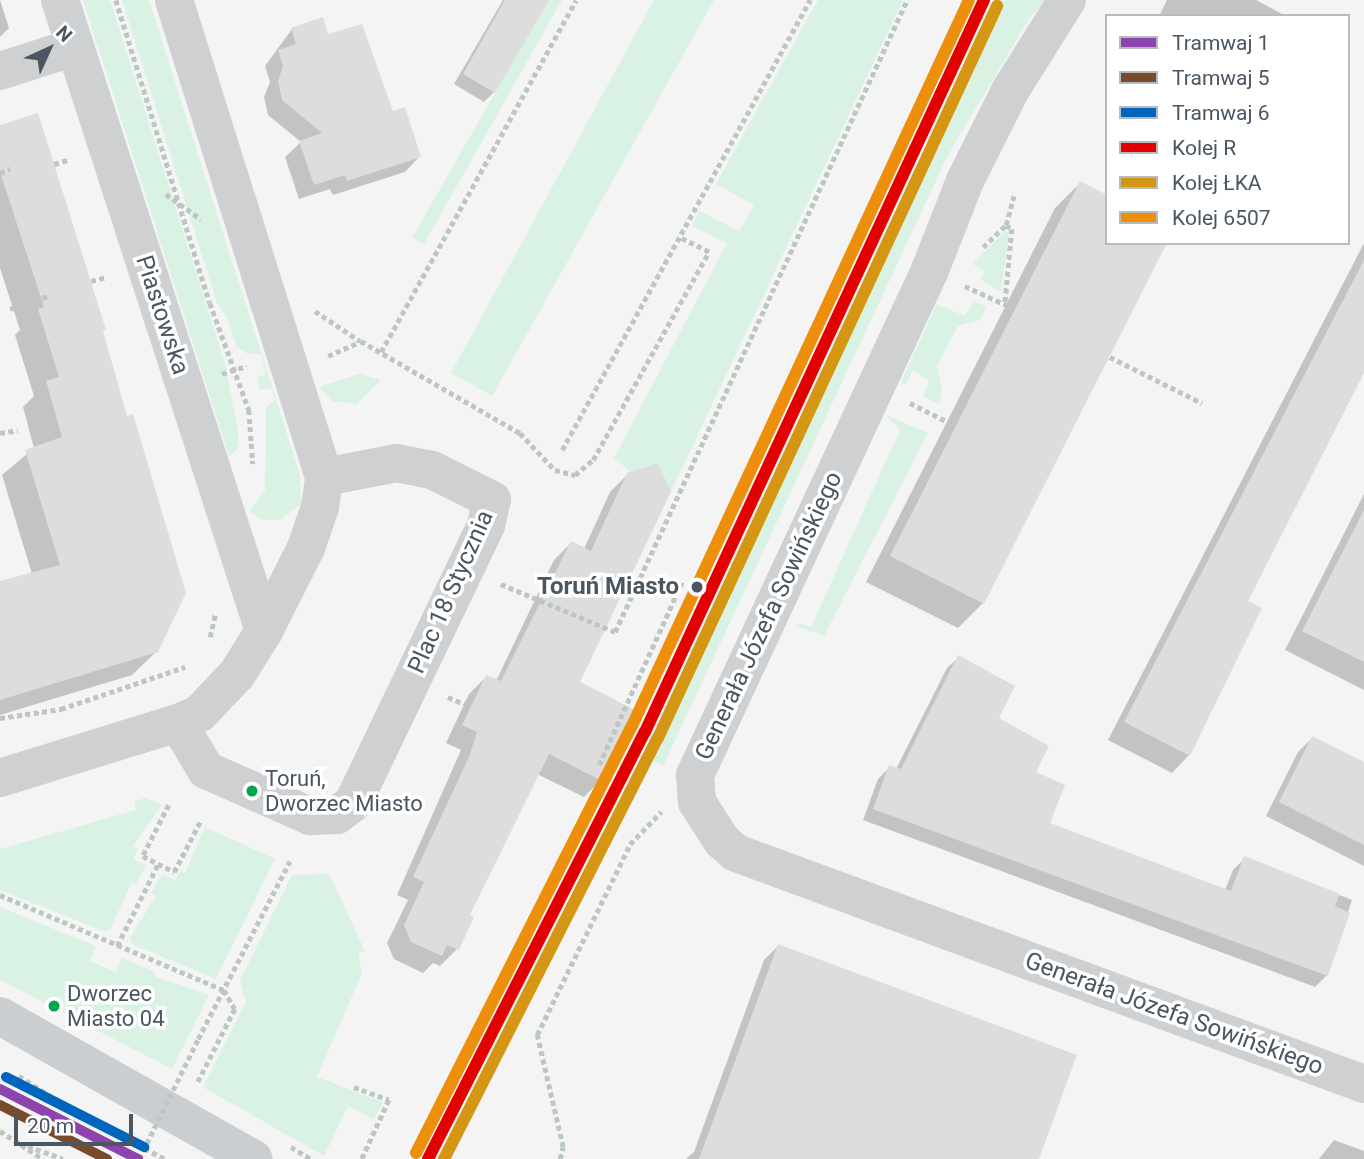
<!DOCTYPE html>
<html>
<head>
<meta charset="utf-8">
<style>
	body { margin:0 }
	#map { position:relative; width:1364px; height:1159px; overflow:hidden; background:#f4f4f4; font-family:Roboto,sans-serif }
	div>[style] { position:absolute }
	[style*='--x'] { left:calc(var(--x)*1px); top:calc(var(--y)*1px); width:calc(var(--w)*1px); rotate:calc(var(--a)*1deg) }
	.green>* { inset:0; background:#d9f2e3 }
	.shadow>* { inset:0; background:#0003 }
	.building>* { inset:0; background:#ddddde }
	.path>* { height:4.5px; margin-top:-2.25px; transform-origin:0; background:repeating-linear-gradient(90deg,#bcc7c4 0 5px,transparent 0 8.5px) }
	.street>* { height:38px; margin:-19px; padding:0 19px; transform-origin:19px; border-radius:19px; background:#ced0d2 }
	.primary>* { height:38px; margin:-19px; padding:0 19px; transform-origin:19px; border-radius:19px; background:#caced1 }
	.path-bridge>* { height:4.5px; margin-top:-2.25px; transform-origin:0; background:repeating-linear-gradient(90deg,#bcc7c4 0 5px,transparent 0 8.5px) }
	.rail-1>* { height:12px; margin:-6px; padding:0 6px; transform-origin:6px; border-radius:6px; background:#e50000 }
	.rail-2>* { height:12px; margin:-6px; padding:0 6px; transform-origin:6px; border-radius:6px; background:#d49613 }
	.rail-3>* { height:12px; margin:-6px; padding:0 6px; transform-origin:6px; border-radius:6px; background:#ed8f0a }
	.tram-1>* { height:10px; margin:-5px; padding:0 5px; transform-origin:5px; border-radius:5px; background:#8e44ad }
	.tram-2>* { height:10px; margin:-5px; padding:0 5px; transform-origin:5px; border-radius:5px; background:#7a4b2a }
	.tram-3>* { height:10px; margin:-5px; padding:0 5px; transform-origin:5px; border-radius:5px; background:#0065bd }
	.dots>* { width:19px; height:19px; translate:-50% -50%; box-sizing:border-box; border:4px solid #fff; border-radius:50% }
	span { translate:-50% -50%; white-space:nowrap; text-align:center; line-height:1.15; -webkit-text-stroke:7px #fff; paint-order:stroke }
	.bus-label { font-size:22px; color:#4a5661 }
	.left { translate:0 -50%; text-align:left }
	.street-label { font-size:24px; color:#4a5661 }
	.stop-label { font-size:24px; color:#4a5661; font-weight:700 }
	.right { translate:-100% -50%; text-align:right }
	.legend { position:absolute; left:1105px; top:14px; width:245px; height:231px; box-sizing:border-box; background:#fff; border:2px solid #b7bbc0; margin:0; padding:9px 12px; list-style:none; font-size:21px; color:#4a5661 }
	.legend li { display:flex; align-items:center; gap:14px; height:35px }
	.legend b { width:35px; border:2px solid #b7bbc0 }
	.north { position:absolute; left:14px; top:14px; width:70px; height:70px; -webkit-text-stroke:5px #fff; paint-order:stroke; rotate:45deg; font-size:19px; font-weight:700; line-height:28px; text-align:center; color:#4a5661 }
	.north::after { content:''; display:block; margin:auto; width:24px; height:32px; background:#4a5661; clip-path:polygon(50% 0,100% 100%,50% 72%,0 100%) }
	.scale { position:absolute; left:14px; top:1114px; width:119px; height:32px; box-sizing:border-box; border:4px solid #4a5661; border-top:0; padding-left:9px; font-size:21px; line-height:24px; white-space:nowrap; color:#4a5661; -webkit-text-stroke:5px #fff; paint-order:stroke }
</style>
</head>
<body>
<div id="map">
	<div class="green">
		<div style="clip-path:polygon(83px 0,110px 0,226px 367px,236px 345px,227px 317px,217px 303px,122px 0,149px 0,300px 475px,301px 504px,280px 520px,262px 520px,249px 511px,265px 491px,266px 408px,275px 400px,271px 388px,260px 390px,257px 377px,266px 374px,261px 354px,248px 354px,236px 346px,226px 369px,239px 436px,237px 449px,229px 456px)"></div>
		<div style="clip-path:polygon(548px 0,562px 0,424px 244px,412px 238px)"></div>
		<div style="clip-path:polygon(654px 0,714px 0,492px 396px,451px 373px)"></div>
		<div style="clip-path:polygon(818px 0,903px 0,670px 494px,661px 470px,651px 465px,641px 468px,636px 476px,614px 458px,727px 243px,692px 226px,699px 211px,739px 231px,754px 205px,716px 184px)"></div>
		<div style="clip-path:polygon(1004px 0,1048px 0,1030px 17px,947px 157px,663px 766px,647px 759px)"></div>
		<div style="clip-path:polygon(1005px 231px,1009px 233px,1001px 292px,981px 280px,984px 271px,973px 264px)"></div>
		<div style="clip-path:polygon(974px 300px,986px 307px,981px 320px,958px 326px,937px 366px,942px 390px,940px 404px,923px 397px,929px 381px,913px 370px,905px 385px,901px 382px,937px 304px,965px 316px)"></div>
		<div style="clip-path:polygon(359px 374px,381px 380px,357px 404px,332px 401px,319px 387px)"></div>
		<div style="clip-path:polygon(886px 415px,928px 433px,824px 636px,796px 626px,798px 623px,811px 627px,900px 430px)"></div>
		<div style="clip-path:polygon(146px 798px,162px 805px,133px 846px,138px 849px,133px 859px,146px 865px,136px 884px,132px 882px,110px 930px,103px 931px,0 890px,0 849px,136px 810px,134px 801px)"></div>
		<div style="clip-path:polygon(205px 827px,275px 859px,216px 979px,134px 945px,129px 939px,156px 896px,151px 893px,162px 874px,175px 880px,180px 871px,185px 873px)"></div>
		<div style="clip-path:polygon(329px 874px,365px 951px,358px 954px,362px 973px,317px 1077px,383px 1102px,374px 1119px,348px 1106px,324px 1156px,203px 1087px,246px 1002px,240px 980px,292px 875px)"></div>
		<div style="clip-path:polygon(0 907px,96px 946px,90px 961px,116px 972px,122px 958px,155px 972px,154px 976px,209px 995px,172px 1069px,0 980px)"></div>
	</div>
	<div class="shadow">
		<div style="clip-path:polygon(0 0,9px 28px,0 37px)"></div>
		<div style="clip-path:polygon(503px 0,527px 0,494px 92px,484px 102px,454px 84px)"></div>
		<div style="clip-path:polygon(1167px 0,1256px 0,1286px 16px,1159px 16px)"></div>
		<div style="clip-path:polygon(292px 29px,326px 36px,392px 113px,419px 157px,405px 172px,333px 195px,330px 189px,299px 199px,285px 157px,301px 142px,268px 115px,264px 97px,270px 82px,265px 66px)"></div>
		<div style="clip-path:polygon(0 127px,101px 332px,157px 651px,132px 675px,0 715px,0 582px,32px 574px,2px 475px,34px 448px,23px 407px,34px 396px,15px 335px,20px 330px,0 268px)"></div>
		<div style="clip-path:polygon(1080px 183px,983px 603px,958px 628px,866px 582px,1055px 208px)"></div>
		<div style="clip-path:polygon(1364px 243px,1364px 372px,1245px 602px,1189px 755px,1172px 773px,1108px 740px)"></div>
		<div style="clip-path:polygon(628px 474px,577px 683px,601px 780px,584px 797px,537px 774px,468px 915px,457px 949px,440px 966px,433px 963px,423px 973px,394px 959px,387px 943px,408px 900px,397px 895px,461px 750px,446px 743px,469px 694px,486px 677px,497px 679px,554px 560px,571px 543px,584px 549px,610px 492px)"></div>
		<div style="clip-path:polygon(1364px 494px,1364px 690px,1285px 650px)"></div>
		<div style="clip-path:polygon(959px 657px,1034px 773px,1048px 824px,1225px 890px,1233px 870px,1245px 858px,1352px 900px,1327px 975px,1315px 987px,863px 820px,878px 779px,890px 767px,896px 769px,947px 668px)"></div>
		<div style="clip-path:polygon(1312px 738px,1364px 764px,1364px 866px,1266px 816px,1298px 752px)"></div>
		<div style="clip-path:polygon(778px 946px,1037px 1159px,686px 1159px,694px 1152px,764px 960px)"></div>
		<div style="clip-path:polygon(1334px 1140px,1364px 1151px,1364px 1159px,1319px 1159px)"></div>
	</div>
	<div class="building">
		<div style="clip-path:polygon(505px 0,549px 0,495px 93px,463px 74px)"></div>
		<div style="clip-path:polygon(323px 17px,328px 34px,362px 24px,393px 111px,405px 107px,421px 157px,347px 181px,345px 175px,314px 185px,299px 141px,322px 133px,282px 100px,278px 81px,283px 66px,278px 50px,296px 44px,291px 28px)"></div>
		<div style="clip-path:polygon(38px 113px,106px 330px,103px 331px,127px 416px,133px 414px,186px 593px,158px 652px,0 700px,0 581px,60px 565px,25px 450px,62px 437px,46px 381px,59px 377px,38px 309px,44px 307px,0 172px,0 125px)"></div>
		<div style="clip-path:polygon(1080px 181px,1107px 195px,1107px 243px,1167px 243px,984px 604px,890px 556px)"></div>
		<div style="clip-path:polygon(1364px 260px,1364px 373px,1248px 601px,1262px 608px,1190px 756px,1124px 722px)"></div>
		<div style="clip-path:polygon(658px 463px,671px 492px,580px 682px,635px 710px,602px 781px,549px 754px,470px 915px,474px 917px,459px 950px,447px 945px,442px 956px,411px 942px,404px 925px,424px 882px,413px 877px,469px 757px,477px 732px,462px 725px,486px 675px,501px 681px,571px 541px,591px 551px,627px 473px)"></div>
		<div style="clip-path:polygon(1364px 510px,1364px 662px,1302px 631px)"></div>
		<div style="clip-path:polygon(958px 655px,1015px 686px,999px 718px,1049px 746px,1036px 772px,1065px 785px,1050px 823px,1231px 891px,1244px 856px,1340px 894px,1335px 906px,1350px 913px,1328px 976px,873px 809px,889px 765px,901px 769px)"></div>
		<div style="clip-path:polygon(1312px 736px,1364px 762px,1364px 845px,1279px 802px)"></div>
		<div style="clip-path:polygon(778px 944px,1077px 1055px,1039px 1159px,699px 1159px)"></div>
	</div>
	<div class="path">
		<div style="--x:116;--y:0;--w:317;--a:72.8"></div>
		<div style="--x:210;--y:303;--w:114;--a:70"></div>
		<div style="--x:249;--y:410;--w:54;--a:85.8"></div>
		<div style="--x:54;--y:164;--w:17;--a:-17"></div>
		<div style="--x:0;--y:173;--w:11;--a:-22"></div>
		<div style="--x:166;--y:194;--w:43;--a:35.5"></div>
		<div style="--x:1006;--y:225;--w:30;--a:-75"></div>
		<div style="--x:983;--y:247;--w:32;--a:-44"></div>
		<div style="--x:1006;--y:225;--w:7;--a:34"></div>
		<div style="--x:1012;--y:229;--w:76;--a:95.3"></div>
		<div style="--x:91;--y:281;--w:16;--a:-14"></div>
		<div style="--x:965;--y:286;--w:55;--a:24.7"></div>
		<div style="--x:10;--y:309;--w:43;--a:-18.9"></div>
		<div style="--x:315;--y:311;--w:54;--a:33.7"></div>
		<div style="--x:381;--y:352;--w:402;--a:-61"></div>
		<div style="--x:328;--y:356;--w:36;--a:-24"></div>
		<div style="--x:361;--y:341;--w:184;--a:30.1"></div>
		<div style="--x:520;--y:433;--w:51;--a:46.6"></div>
		<div style="--x:555;--y:470;--w:21;--a:14"></div>
		<div style="--x:575;--y:475;--w:23;--a:-40"></div>
		<div style="--x:593;--y:460;--w:238;--a:-60.9"></div>
		<div style="--x:709;--y:252;--w:34;--a:-154"></div>
		<div style="--x:1110;--y:357;--w:103;--a:26.6"></div>
		<div style="--x:222;--y:374;--w:26;--a:-18"></div>
		<div style="--x:910;--y:403;--w:51;--a:26.6"></div>
		<div style="--x:0;--y:433;--w:18;--a:-9"></div>
		<div style="--x:562;--y:450;--w:514;--a:-61.14"></div>
		<div style="--x:501;--y:584;--w:124;--a:22.8"></div>
		<div style="--x:615;--y:632;--w:696;--a:-65.2"></div>
		<div style="--x:210;--y:637;--w:23;--a:-77"></div>
		<div style="--x:448;--y:697;--w:25;--a:23"></div>
		<div style="--x:0;--y:718;--w:62;--a:-8.4"></div>
		<div style="--x:61;--y:709;--w:131;--a:-18.7"></div>
		<div style="--x:599;--y:765;--w:203;--a:-65.6"></div>
		<div style="--x:169;--y:805;--w:57;--a:117"></div>
		<div style="--x:143;--y:856;--w:35;--a:27"></div>
		<div style="--x:174;--y:872;--w:59;--a:-62.6"></div>
		<div style="--x:0;--y:895;--w:243;--a:23"></div>
		<div style="--x:224;--y:990;--w:22;--a:60"></div>
		<div style="--x:235;--y:1009;--w:84;--a:116.9"></div>
		<div style="--x:117;--y:946;--w:92;--a:-63.4"></div>
		<div style="--x:198;--y:1039;--w:200;--a:-62.7"></div>
		<div style="--x:19;--y:1076;--w:69;--a:32.5"></div>
		<div style="--x:77;--y:1113;--w:99;--a:27.6"></div>
		<div style="--x:354;--y:1087;--w:37;--a:20"></div>
		<div style="--x:389;--y:1100;--w:65;--a:114.6"></div>
		<div style="--x:0;--y:1131;--w:51;--a:33.1"></div>
		<div style="--x:28;--y:1146;--w:37;--a:20"></div>
		<div style="--x:291;--y:1147;--w:23;--a:31"></div>
		<div style="--x:560;--y:1159;--w:12;--a:-76"></div>
		<div style="--x:563;--y:1147;--w:115;--a:-103.1"></div>
		<div style="--x:537;--y:1035;--w:212;--a:-64"></div>
		<div style="--x:630;--y:844;--w:45;--a:-45.9"></div>
	</div>
	<div class="street">
		<div style="--x:60;--y:0;--w:663;--a:72.08"></div>
		<div style="--x:1067;--y:0;--w:107;--a:122.1"></div>
		<div style="--x:1010;--y:91;--w:101;--a:116.6"></div>
		<div style="--x:965;--y:181;--w:96;--a:111.5"></div>
		<div style="--x:930;--y:270;--w:557;--a:114.95"></div>
		<div style="--x:695;--y:775;--w:27;--a:86"></div>
		<div style="--x:697;--y:802;--w:46;--a:57.3"></div>
		<div style="--x:722;--y:841;--w:18;--a:41"></div>
		<div style="--x:736;--y:853;--w:669;--a:20.2"></div>
		<div style="--x:0;--y:71;--w:79;--a:-17.7"></div>
		<div style="--x:178;--y:723;--w:55;--a:59.2"></div>
		<div style="--x:206;--y:770;--w:114;--a:23.9"></div>
		<div style="--x:310;--y:816;--w:27;--a:-2"></div>
		<div style="--x:337;--y:815;--w:20;--a:-37"></div>
		<div style="--x:353;--y:803;--w:308;--a:-64.4"></div>
		<div style="--x:486;--y:525;--w:26;--a:-77"></div>
		<div style="--x:492;--y:500;--w:67;--a:-153.4"></div>
		<div style="--x:432;--y:470;--w:36;--a:-169"></div>
		<div style="--x:397;--y:463;--w:74;--a:169.1"></div>
		<div style="--x:0;--y:778;--w:186;--a:-17.2"></div>
		<div style="--x:178;--y:723;--w:24;--a:-24"></div>
		<div style="--x:200;--y:713;--w:54;--a:-46.5"></div>
		<div style="--x:237;--y:674;--w:51;--a:-57.9"></div>
		<div style="--x:264;--y:631;--w:93;--a:-63.2"></div>
		<div style="--x:306;--y:548;--w:43;--a:-71.1"></div>
		<div style="--x:320;--y:507;--w:30;--a:-82"></div>
		<div style="--x:324;--y:477;--w:500;--a:-107.46"></div>
	</div>
	<div class="primary">
		<div style="--x:0;--y:1016;--w:291;--a:29.4"></div>
	</div>
	<div class="path-bridge">
		<div style="--x:139;--y:1159;--w:134;--a:-63.8"></div>
	</div>
	<div class="rail-1">
		<div style="--x:428;--y:1159;--w:479;--a:-63.1"></div>
		<div style="--x:645;--y:732;--w:807;--a:-65.15"></div>
	</div>
	<div class="rail-2">
		<div style="--x:444;--y:1159;--w:472;--a:-63.1"></div>
		<div style="--x:658;--y:738;--w:807;--a:-65.15"></div>
	</div>
	<div class="rail-3">
		<div style="--x:416;--y:1153;--w:479;--a:-63.2"></div>
		<div style="--x:632;--y:726;--w:800;--a:-65.1"></div>
	</div>
	<div class="tram-1">
		<div style="--x:0;--y:1089;--w:155;--a:26.9"></div>
	</div>
	<div class="tram-2">
		<div style="--x:0;--y:1105;--w:120;--a:26.8"></div>
	</div>
	<div class="tram-3">
		<div style="--x:6;--y:1077;--w:155;--a:26.9"></div>
	</div>
	<div class="dots">
		<div style="left:697px;top:587px;background:#4a5661"></div>
		<div style="left:252px;top:791px;background:#00a651"></div>
		<div style="left:54px;top:1006px;background:#00a651"></div>
	</div>
	<div class="bus-label">
		<span class="left" style="left:265px;top:791px">Toruń,<br>Dworzec Miasto</span>
		<span class="left" style="left:67px;top:1006px">Dworzec<br>Miasto 04</span>
	</div>
	<div class="street-label">
		<span style="left:162px;top:315px;rotate:72deg">Piastowska</span>
		<span style="left:451px;top:592px;rotate:-66deg">Plac 18 Stycznia</span>
		<span style="left:769px;top:616px;rotate:-65deg">Generała Józefa Sowińskiego</span>
		<span style="left:1174px;top:1014px;rotate:20deg">Generała Józefa Sowińskiego</span>
	</div>
	<div class="stop-label">
		<span class="right" style="left:679px;top:587px">Toruń Miasto</span>
	</div>
	<ul class="legend">
	<li><b style="height:9px;background:#8e44ad"></b>Tramwaj 1</li>
	<li><b style="height:9px;background:#7a4b2a"></b>Tramwaj 5</li>
	<li><b style="height:9px;background:#0065bd"></b>Tramwaj 6</li>
	<li><b style="height:9px;background:#e50000"></b>Kolej R</li>
	<li><b style="height:9px;background:#d49613"></b>Kolej ŁKA</li>
	<li><b style="height:9px;background:#ed8f0a"></b>Kolej 6507</li>
	</ul>
	<div class="north">N</div>
	<div class="scale">20 m</div>
</div>
</body>
</html>
